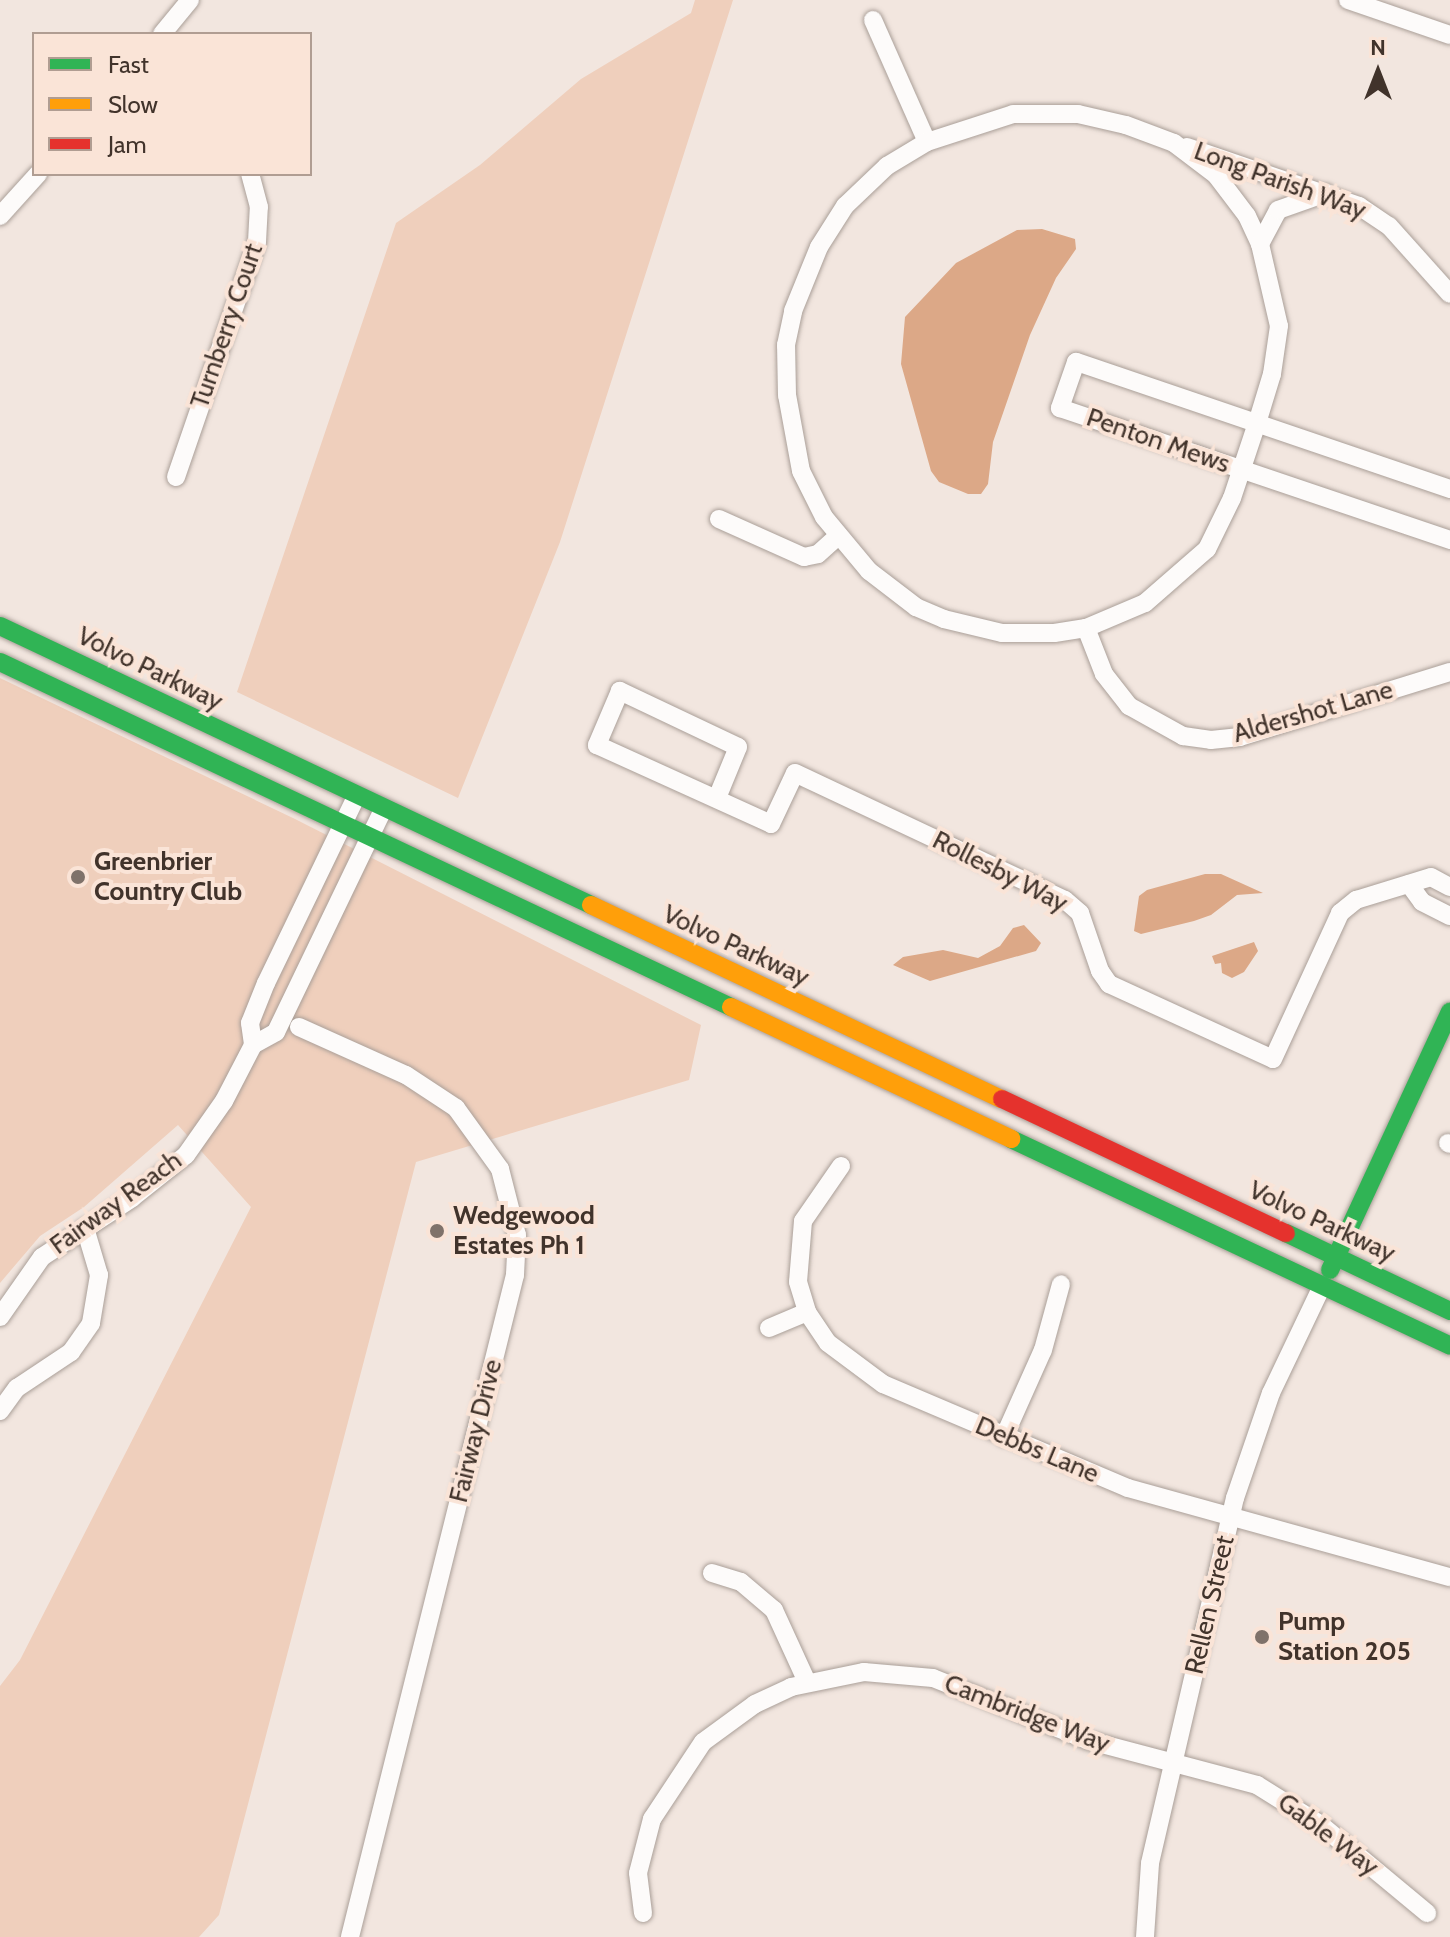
<!DOCTYPE html>
<html>
<head>
<meta charset="utf-8">
<style>
	body { margin:0 }
	#map { position:relative; width:1450px; height:1937px; overflow:hidden; background:#f2e6df; font-family:Cabin,sans-serif }
	div>[style] { position:absolute }
	[style*='--x'] { left:calc(var(--x)*1px); top:calc(var(--y)*1px); width:calc(var(--w)*1px); rotate:calc(var(--a)*1deg) }
	.green>* { inset:0; background:#efcfbc }
	.water>* { inset:0; background:#dca887 }
	.roads { filter:drop-shadow(0 0 2px #aa9f98) drop-shadow(0 0 2px #aa9f98) }
	.street>* { height:18px; margin:-9px; padding:0 9px; transform-origin:9px; border-radius:9px; background:#fdfbfa }
	.fast>* { height:18px; margin:-9px; padding:0 9px; transform-origin:9px; border-radius:9px; background:#30b455 }
	.slow>* { height:18px; margin:-9px; padding:0 9px; transform-origin:9px; border-radius:9px; background:#ff9f0a }
	.jam>* { height:18px; margin:-9px; padding:0 9px; transform-origin:9px; border-radius:9px; background:#e5322d }
	.dots>* { width:22px; height:22px; translate:-50% -50%; box-sizing:border-box; border:4px solid #fae4d7; border-radius:50% }
	span { translate:-50% -50%; white-space:nowrap; text-align:center; line-height:1.15; -webkit-text-stroke:8px #fae4d7; paint-order:stroke }
	.street-label { font-size:26px; color:#41332b }
	.poi-label { font-size:26px; color:#41332b; font-weight:700 }
	.left { translate:0 -50%; text-align:left }
	.legend { position:absolute; left:32px; top:32px; width:280px; height:144px; box-sizing:border-box; background:#fae4d7; border:2px solid #b09d92; margin:0; padding:10px 14px; list-style:none; font-size:24px; color:#41332b }
	.legend li { display:flex; align-items:center; gap:16px; height:40px }
	.legend b { width:40px; border:2px solid #b09d92 }
	.north { position:absolute; left:1338px; top:32px; width:80px; height:80px; -webkit-text-stroke:6px #fae4d7; paint-order:stroke; rotate:0deg; font-size:22px; font-weight:700; line-height:32px; text-align:center; color:#41332b }
	.north::after { content:''; display:block; margin:auto; width:28px; height:36px; background:#41332b; clip-path:polygon(50% 0,100% 100%,50% 72%,0 100%) }
</style>
</head>
<body>
<div id="map">
	<div class="green">
		<div style="clip-path:polygon(695px 0,733px 0,560px 542px,458px 798px,237px 692px,396px 223px,480px 165px,581px 79px,691px 13px)"></div>
		<div style="clip-path:polygon(0 678px,295px 819px,701px 1025px,689px 1080px,416px 1162px,219px 1915px,199px 1937px,0 1937px,0 1686px,20px 1660px,251px 1207px,178px 1125px,84px 1207px,40px 1236px,0 1283px)"></div>
	</div>
	<div class="water">
		<div style="clip-path:polygon(1042px 229px,1075px 239px,1076px 249px,1056px 278px,1030px 335px,993px 442px,988px 484px,981px 494px,968px 494px,939px 482px,931px 471px,901px 364px,905px 317px,956px 263px,1017px 230px)"></div>
		<div style="clip-path:polygon(1205px 874px,1221px 874px,1263px 893px,1237px 895px,1211px 915px,1194px 921px,1141px 934px,1134px 931px,1139px 896px,1147px 890px)"></div>
		<div style="clip-path:polygon(1024px 925px,1041px 943px,1036px 951px,930px 981px,893px 965px,903px 957px,943px 950px,978px 958px,1000px 946px,1013px 928px)"></div>
		<div style="clip-path:polygon(1254px 942px,1258px 951px,1244px 972px,1232px 978px,1222px 973px,1221px 963px,1215px 964px,1212px 956px)"></div>
	</div>
	<div class="roads">
		<div class="street">
			<div style="--x:1348;--y:0;--w:108;--a:18.9"></div>
			<div style="--x:873;--y:20;--w:133;--a:66.1"></div>
			<div style="--x:162;--y:34;--w:44;--a:-50.5"></div>
			<div style="--x:1013;--y:114;--w:65;--a:0"></div>
			<div style="--x:1078;--y:114;--w:49;--a:12.9"></div>
			<div style="--x:1126;--y:125;--w:51;--a:20.6"></div>
			<div style="--x:1174;--y:143;--w:53;--a:37.3"></div>
			<div style="--x:1216;--y:175;--w:51;--a:52.9"></div>
			<div style="--x:1247;--y:216;--w:31;--a:65"></div>
			<div style="--x:1260;--y:244;--w:84;--a:77"></div>
			<div style="--x:1279;--y:326;--w:49;--a:98.3"></div>
			<div style="--x:1272;--y:374;--w:51;--a:107"></div>
			<div style="--x:1257;--y:423;--w:79;--a:108.4"></div>
			<div style="--x:1232;--y:498;--w:57;--a:116.1"></div>
			<div style="--x:1207;--y:549;--w:82;--a:138.9"></div>
			<div style="--x:1145;--y:603;--w:64;--a:157"></div>
			<div style="--x:1086;--y:628;--w:32;--a:171"></div>
			<div style="--x:1054;--y:633;--w:52;--a:180"></div>
			<div style="--x:1002;--y:633;--w:60;--a:-166.4"></div>
			<div style="--x:944;--y:619;--w:30;--a:-157"></div>
			<div style="--x:916;--y:607;--w:59;--a:-142.5"></div>
			<div style="--x:869;--y:571;--w:70;--a:-129.8"></div>
			<div style="--x:824;--y:517;--w:51;--a:-116.6"></div>
			<div style="--x:801;--y:471;--w:77;--a:-100.4"></div>
			<div style="--x:787;--y:395;--w:50;--a:-91.1"></div>
			<div style="--x:786;--y:345;--w:35;--a:-78"></div>
			<div style="--x:793;--y:311;--w:69;--a:-67.9"></div>
			<div style="--x:819;--y:247;--w:49;--a:-57.6"></div>
			<div style="--x:845;--y:206;--w:58;--a:-43.6"></div>
			<div style="--x:887;--y:166;--w:47;--a:-31"></div>
			<div style="--x:927;--y:142;--w:90;--a:-18"></div>
			<div style="--x:1187;--y:147;--w:182;--a:18.9"></div>
			<div style="--x:1359;--y:206;--w:36;--a:34"></div>
			<div style="--x:1389;--y:226;--w:91;--a:48.1"></div>
			<div style="--x:0;--y:216;--w:57;--a:-47.9"></div>
			<div style="--x:1260;--y:244;--w:38;--a:-62"></div>
			<div style="--x:1278;--y:210;--w:51;--a:-19.5"></div>
			<div style="--x:176;--y:477;--w:249;--a:-71"></div>
			<div style="--x:257;--y:242;--w:35;--a:-87"></div>
			<div style="--x:259;--y:207;--w:34;--a:-105"></div>
			<div style="--x:1450;--y:489;--w:395;--a:-161.2"></div>
			<div style="--x:1076;--y:362;--w:49;--a:109.2"></div>
			<div style="--x:1060;--y:408;--w:412;--a:18.7"></div>
			<div style="--x:719;--y:519;--w:93;--a:24.1"></div>
			<div style="--x:804;--y:557;--w:14;--a:-12"></div>
			<div style="--x:818;--y:554;--w:28;--a:-42"></div>
			<div style="--x:1086;--y:628;--w:49;--a:68.6"></div>
			<div style="--x:1104;--y:674;--w:41;--a:52"></div>
			<div style="--x:1129;--y:706;--w:62;--a:29.1"></div>
			<div style="--x:1183;--y:736;--w:28;--a:8"></div>
			<div style="--x:1211;--y:740;--w:29;--a:-6"></div>
			<div style="--x:1240;--y:737;--w:220;--a:-17.2"></div>
			<div style="--x:356;--y:797;--w:207;--a:115.8"></div>
			<div style="--x:266;--y:983;--w:43;--a:111.8"></div>
			<div style="--x:250;--y:1023;--w:22;--a:82"></div>
			<div style="--x:253;--y:1045;--w:26;--a:-29"></div>
			<div style="--x:276;--y:1032;--w:246;--a:-64.3"></div>
			<div style="--x:717;--y:798;--w:55;--a:-67.6"></div>
			<div style="--x:738;--y:747;--w:131;--a:-154.6"></div>
			<div style="--x:620;--y:691;--w:59;--a:113.1"></div>
			<div style="--x:597;--y:745;--w:191;--a:24.4"></div>
			<div style="--x:771;--y:824;--w:56;--a:-64.8"></div>
			<div style="--x:795;--y:773;--w:298;--a:25.2"></div>
			<div style="--x:1065;--y:900;--w:20;--a:41"></div>
			<div style="--x:1080;--y:913;--w:61;--a:71"></div>
			<div style="--x:1100;--y:971;--w:16;--a:55"></div>
			<div style="--x:1109;--y:984;--w:180;--a:24.6"></div>
			<div style="--x:1273;--y:1059;--w:161;--a:-65.3"></div>
			<div style="--x:1340;--y:913;--w:21;--a:-39"></div>
			<div style="--x:1356;--y:900;--w:78;--a:-17"></div>
			<div style="--x:1431;--y:877;--w:21;--a:28"></div>
			<div style="--x:1409;--y:884;--w:22;--a:54"></div>
			<div style="--x:1422;--y:902;--w:31;--a:27"></div>
			<div style="--x:299;--y:1027;--w:117;--a:24.2"></div>
			<div style="--x:406;--y:1075;--w:60;--a:33.4"></div>
			<div style="--x:456;--y:1108;--w:75;--a:54.2"></div>
			<div style="--x:500;--y:1169;--w:68;--a:75.6"></div>
			<div style="--x:517;--y:1235;--w:40;--a:92.9"></div>
			<div style="--x:515;--y:1275;--w:682;--a:104"></div>
			<div style="--x:1448;--y:1143;--w:2;--a:27"></div>
			<div style="--x:841;--y:1166;--w:67;--a:124.6"></div>
			<div style="--x:803;--y:1221;--w:61;--a:94.7"></div>
			<div style="--x:798;--y:1282;--w:31;--a:73"></div>
			<div style="--x:807;--y:1312;--w:37;--a:56"></div>
			<div style="--x:828;--y:1343;--w:69;--a:36.7"></div>
			<div style="--x:883;--y:1384;--w:266;--a:23"></div>
			<div style="--x:1128;--y:1488;--w:334;--a:15.5"></div>
			<div style="--x:0;--y:1317;--w:73;--a:-55"></div>
			<div style="--x:42;--y:1257;--w:108;--a:-33.2"></div>
			<div style="--x:132;--y:1198;--w:69;--a:-38.5"></div>
			<div style="--x:186;--y:1155;--w:66;--a:-54.9"></div>
			<div style="--x:224;--y:1101;--w:63;--a:-62.6"></div>
			<div style="--x:769;--y:1328;--w:41;--a:-22.8"></div>
			<div style="--x:0;--y:1411;--w:29;--a:-54"></div>
			<div style="--x:17;--y:1388;--w:65;--a:-33.7"></div>
			<div style="--x:71;--y:1352;--w:35;--a:-55"></div>
			<div style="--x:91;--y:1323;--w:49;--a:-80.5"></div>
			<div style="--x:99;--y:1275;--w:49;--a:-106.6"></div>
			<div style="--x:1004;--y:1437;--w:95;--a:-65.9"></div>
			<div style="--x:1043;--y:1350;--w:68;--a:-74.7"></div>
			<div style="--x:712;--y:1573;--w:30;--a:17"></div>
			<div style="--x:741;--y:1582;--w:43;--a:40.3"></div>
			<div style="--x:774;--y:1610;--w:79;--a:65.4"></div>
			<div style="--x:643;--y:1913;--w:40;--a:-97.1"></div>
			<div style="--x:638;--y:1873;--w:56;--a:-75.5"></div>
			<div style="--x:652;--y:1819;--w:92;--a:-56.5"></div>
			<div style="--x:703;--y:1742;--w:64;--a:-36.2"></div>
			<div style="--x:755;--y:1704;--w:40;--a:-25"></div>
			<div style="--x:791;--y:1687;--w:75;--a:-11.6"></div>
			<div style="--x:864;--y:1672;--w:69;--a:5"></div>
			<div style="--x:933;--y:1678;--w:166;--a:21.9"></div>
			<div style="--x:1087;--y:1740;--w:176;--a:14.8"></div>
			<div style="--x:1257;--y:1785;--w:75;--a:32"></div>
			<div style="--x:1321;--y:1825;--w:138;--a:39.7"></div>
			<div style="--x:1145;--y:1937;--w:74;--a:-86.1"></div>
			<div style="--x:1150;--y:1863;--w:375;--a:-76.9"></div>
			<div style="--x:1235;--y:1498;--w:111;--a:-71.1"></div>
			<div style="--x:1271;--y:1393;--w:119;--a:-64.5"></div>
		</div>
		<div class="fast">
			<div style="--x:0;--y:626;--w:654;--a:25.27"></div>
			<div style="--x:0;--y:662;--w:808;--a:25.27"></div>
			<div style="--x:1011;--y:1139;--w:485;--a:25.2"></div>
			<div style="--x:1286;--y:1233;--w:182;--a:25.4"></div>
			<div style="--x:1330;--y:1270;--w:285;--a:-65.1"></div>
		</div>
		<div class="slow">
			<div style="--x:591;--y:905;--w:454;--a:25.3"></div>
			<div style="--x:731;--y:1007;--w:310;--a:25.2"></div>
		</div>
		<div class="jam">
			<div style="--x:1002;--y:1099;--w:314;--a:25.3"></div>
		</div>
	</div>
	<div class="dots">
		<div style="left:78px;top:877px;background:#7f726a"></div>
		<div style="left:437px;top:1231px;background:#7f726a"></div>
		<div style="left:1262px;top:1637px;background:#7f726a"></div>
	</div>
	<div class="street-label">
		<span style="left:1280px;top:181px;rotate:20deg">Long Parish Way</span>
		<span style="left:227px;top:326px;rotate:-71deg">Turnberry Court</span>
		<span style="left:1158px;top:441px;rotate:19deg">Penton Mews</span>
		<span style="left:150px;top:669px;rotate:26deg">Volvo Parkway</span>
		<span style="left:1313px;top:712px;rotate:-16deg">Aldershot Lane</span>
		<span style="left:1000px;top:872px;rotate:27deg">Rollesby Way</span>
		<span style="left:736px;top:946px;rotate:25deg">Volvo Parkway</span>
		<span style="left:116px;top:1203px;rotate:-36deg">Fairway Reach</span>
		<span style="left:1322px;top:1222px;rotate:25deg">Volvo Parkway</span>
		<span style="left:476px;top:1431px;rotate:-76deg">Fairway Drive</span>
		<span style="left:1037px;top:1450px;rotate:23deg">Debbs Lane</span>
		<span style="left:1210px;top:1605px;rotate:-77deg">Rellen Street</span>
		<span style="left:1027px;top:1714px;rotate:21deg">Cambridge Way</span>
		<span style="left:1328px;top:1835px;rotate:37deg">Gable Way</span>
	</div>
	<div class="poi-label">
		<span class="left" style="left:94px;top:877px">Greenbrier<br>Country Club</span>
		<span class="left" style="left:453px;top:1231px">Wedgewood<br>Estates Ph 1</span>
		<span class="left" style="left:1278px;top:1637px">Pump<br>Station 205</span>
	</div>
	<ul class="legend">
	<li><b style="height:10px;background:#30b455"></b>Fast</li>
	<li><b style="height:10px;background:#ff9f0a"></b>Slow</li>
	<li><b style="height:10px;background:#e5322d"></b>Jam</li>
	</ul>
	<div class="north">N</div>
</div>
</body>
</html>
